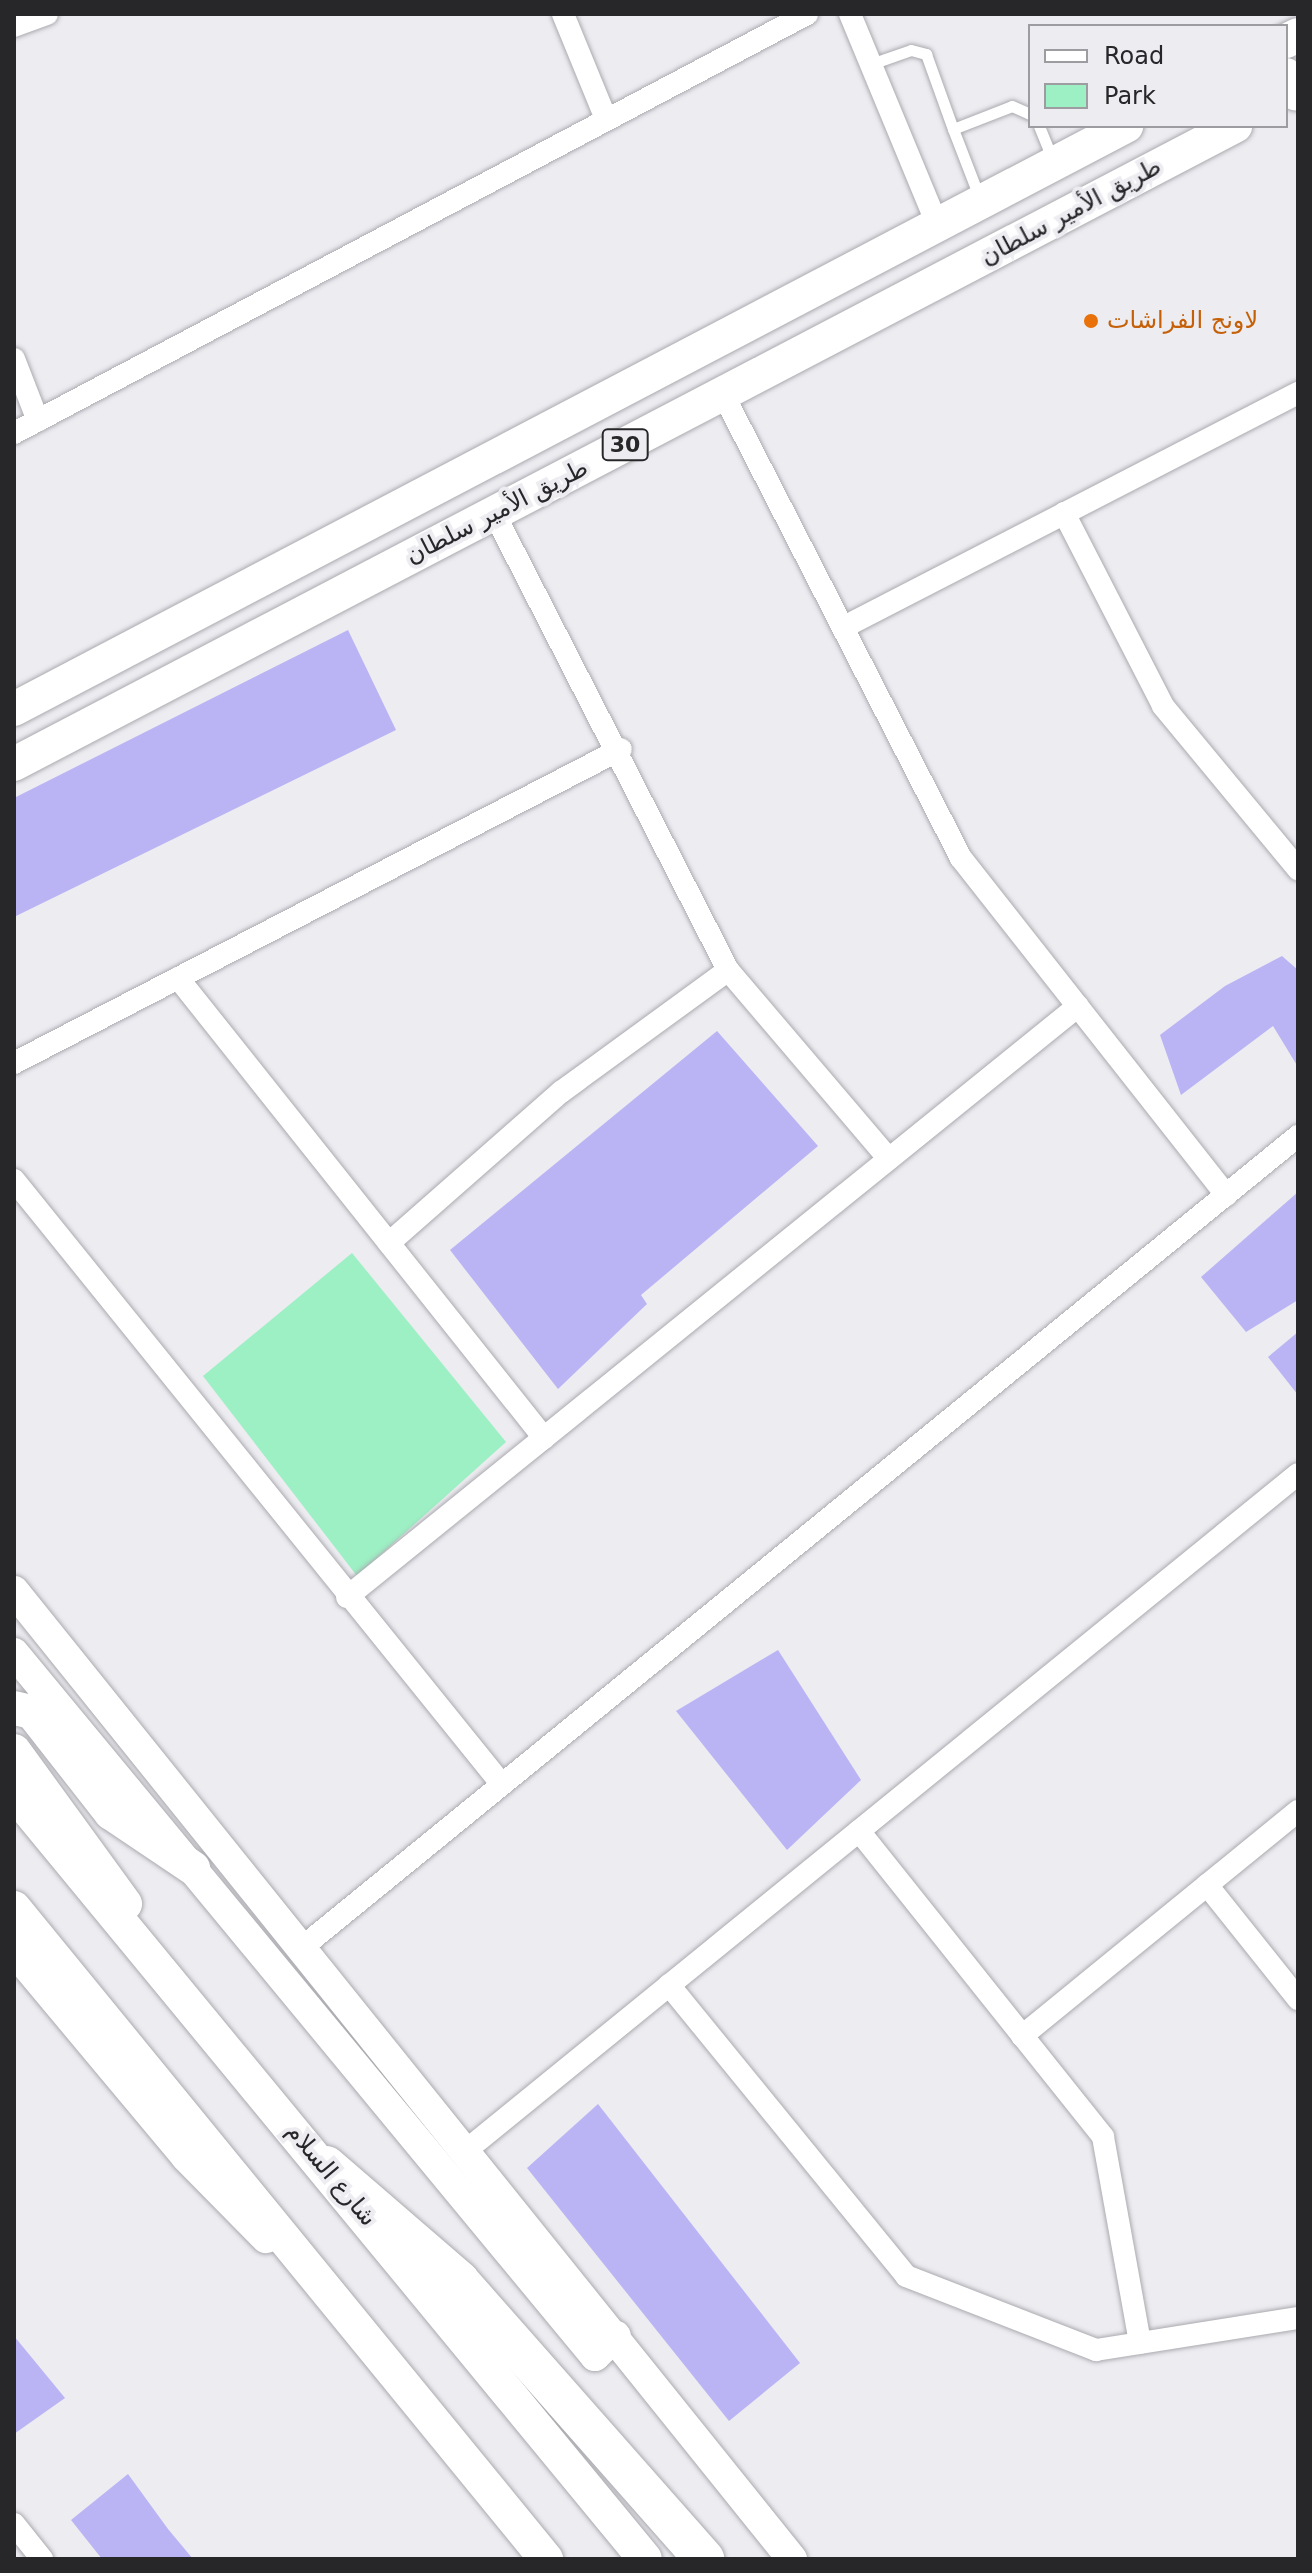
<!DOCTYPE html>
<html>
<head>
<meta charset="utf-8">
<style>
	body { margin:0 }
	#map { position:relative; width:1312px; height:2573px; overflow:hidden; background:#ececf1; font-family:"DejaVu Sans",Cairo,sans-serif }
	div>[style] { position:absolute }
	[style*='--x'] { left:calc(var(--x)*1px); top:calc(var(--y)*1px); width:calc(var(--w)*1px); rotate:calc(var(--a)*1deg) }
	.green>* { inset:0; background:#9defc4 }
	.building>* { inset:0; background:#bab4f4 }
	.roads { filter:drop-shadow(0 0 2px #aaaaaf) drop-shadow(0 0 2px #aaaaaf) }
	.lane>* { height:11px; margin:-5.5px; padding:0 5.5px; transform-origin:5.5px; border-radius:5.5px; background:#fff }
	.street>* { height:22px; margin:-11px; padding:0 11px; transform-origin:11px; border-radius:11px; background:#fff }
	.secondary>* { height:30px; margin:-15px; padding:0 15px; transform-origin:15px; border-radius:15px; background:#fff }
	.primary>* { height:34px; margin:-17px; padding:0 17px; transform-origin:17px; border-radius:17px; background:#fff }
	.highway>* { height:40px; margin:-20px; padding:0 20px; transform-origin:20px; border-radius:20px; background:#fff }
	.dots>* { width:22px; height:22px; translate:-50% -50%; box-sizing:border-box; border:4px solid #ececf1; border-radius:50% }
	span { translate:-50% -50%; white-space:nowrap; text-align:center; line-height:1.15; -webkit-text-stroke:8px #ececf1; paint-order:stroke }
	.shield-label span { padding:2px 6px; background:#ececf1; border:2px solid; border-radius:6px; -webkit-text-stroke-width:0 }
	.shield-label { font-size:22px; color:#272729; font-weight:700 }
	.street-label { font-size:24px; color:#272729 }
	.food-label { font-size:24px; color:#c56008 }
	.left { translate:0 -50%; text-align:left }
	.frame { position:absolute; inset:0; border:16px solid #272729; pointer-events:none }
	.legend { position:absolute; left:1028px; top:24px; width:260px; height:104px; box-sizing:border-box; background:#ececf1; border:2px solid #9d9da1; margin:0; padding:10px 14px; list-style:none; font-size:24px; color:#272729 }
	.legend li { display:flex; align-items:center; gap:16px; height:40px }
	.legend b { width:40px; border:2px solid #9d9da1 }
</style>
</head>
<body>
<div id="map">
	<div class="green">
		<div style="clip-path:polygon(352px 1253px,506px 1442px,357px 1576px,203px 1376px)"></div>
	</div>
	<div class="building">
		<div style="clip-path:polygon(348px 630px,396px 730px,14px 917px,14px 798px)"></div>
		<div style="clip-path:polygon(1282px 956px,1298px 970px,1298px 1067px,1273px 1026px,1181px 1095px,1160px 1035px,1225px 986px)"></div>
		<div style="clip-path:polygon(717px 1031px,818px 1146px,641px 1295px,647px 1304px,558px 1389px,450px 1250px)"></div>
		<div style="clip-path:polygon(1298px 1192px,1298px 1300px,1246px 1332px,1201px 1277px)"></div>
		<div style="clip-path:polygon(1298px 1332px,1298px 1395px,1268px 1357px)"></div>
		<div style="clip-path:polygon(778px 1650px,861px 1780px,787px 1850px,676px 1711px)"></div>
		<div style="clip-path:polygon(598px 2104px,800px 2363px,729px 2421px,527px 2168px)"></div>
		<div style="clip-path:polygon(14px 2336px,65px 2398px,14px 2434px)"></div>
		<div style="clip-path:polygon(128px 2474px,168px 2529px,193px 2559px,102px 2559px,71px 2520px)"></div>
	</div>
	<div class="roads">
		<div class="lane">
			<div style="--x:871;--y:64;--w:42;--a:-19.3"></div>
			<div style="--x:911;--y:50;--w:16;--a:15"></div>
			<div style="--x:926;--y:54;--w:80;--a:70.2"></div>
			<div style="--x:1039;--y:126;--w:37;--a:68"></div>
			<div style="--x:980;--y:199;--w:75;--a:-111.1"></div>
			<div style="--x:953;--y:129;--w:63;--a:-21.3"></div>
			<div style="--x:1012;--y:106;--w:20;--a:24"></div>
		</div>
		<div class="street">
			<div style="--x:563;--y:14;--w:113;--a:67.7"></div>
			<div style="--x:850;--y:14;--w:230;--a:67.5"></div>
			<div style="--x:14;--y:26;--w:35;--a:-20"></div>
			<div style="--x:14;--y:359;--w:66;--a:68.8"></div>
			<div style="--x:723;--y:394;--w:521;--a:62.85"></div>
			<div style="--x:961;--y:858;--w:429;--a:51.8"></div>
			<div style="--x:14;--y:433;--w:897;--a:-27.85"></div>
			<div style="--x:494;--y:513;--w:513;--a:62.89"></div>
			<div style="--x:728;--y:970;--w:248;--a:49.6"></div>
			<div style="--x:1064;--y:513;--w:217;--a:62.8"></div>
			<div style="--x:1163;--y:706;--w:212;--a:50.4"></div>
			<div style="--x:844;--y:627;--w:511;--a:-27.27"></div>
			<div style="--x:178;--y:978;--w:588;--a:51.49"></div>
			<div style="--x:14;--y:1063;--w:683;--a:-27.35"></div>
			<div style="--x:14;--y:1180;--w:774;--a:51.09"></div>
			<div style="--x:389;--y:1243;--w:229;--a:-41.3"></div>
			<div style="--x:561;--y:1092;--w:207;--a:-36.1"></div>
			<div style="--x:347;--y:1597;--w:940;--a:-38.95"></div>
			<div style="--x:859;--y:1831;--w:391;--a:51.4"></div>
			<div style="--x:1103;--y:2137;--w:209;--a:79.8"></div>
			<div style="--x:1207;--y:1885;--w:146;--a:51.4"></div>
			<div style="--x:305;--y:1945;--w:1281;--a:-39.17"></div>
			<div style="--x:669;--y:1985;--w:375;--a:50.8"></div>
			<div style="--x:906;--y:2276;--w:204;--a:21.3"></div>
			<div style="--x:1096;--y:2350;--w:205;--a:-9"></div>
			<div style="--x:1022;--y:2036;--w:356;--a:-39.2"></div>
			<div style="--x:469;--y:2148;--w:1068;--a:-39.11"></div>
			<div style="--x:14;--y:2524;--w:45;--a:51.3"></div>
		</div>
		<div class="secondary">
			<div style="--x:14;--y:1591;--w:1242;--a:51.21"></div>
			<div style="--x:14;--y:1653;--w:912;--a:50.43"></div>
			<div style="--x:595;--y:2356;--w:29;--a:-44"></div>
			<div style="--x:14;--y:1951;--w:268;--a:50.1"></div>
			<div style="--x:186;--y:2157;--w:114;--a:45.4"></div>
		</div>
		<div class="primary">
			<div style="--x:1286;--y:41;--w:13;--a:-27"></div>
			<div style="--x:1286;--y:75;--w:21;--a:62"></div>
			<div style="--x:14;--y:709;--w:1256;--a:-27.67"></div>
			<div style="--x:14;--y:764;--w:1378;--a:-27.59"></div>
			<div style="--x:14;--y:1708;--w:18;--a:13"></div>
			<div style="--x:32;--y:1712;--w:128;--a:52"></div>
			<div style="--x:111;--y:1813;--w:99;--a:33.9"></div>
			<div style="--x:14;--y:1751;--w:189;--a:54"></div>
			<div style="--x:14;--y:1793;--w:992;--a:50.52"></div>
			<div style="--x:14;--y:1908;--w:841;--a:50.74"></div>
		</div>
		<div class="highway">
			<div style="--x:326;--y:2166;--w:176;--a:40.8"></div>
			<div style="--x:459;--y:2281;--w:371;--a:48.6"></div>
		</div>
	</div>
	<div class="dots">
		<div style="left:1091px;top:321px;background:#e8710a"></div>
	</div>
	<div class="shield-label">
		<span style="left:625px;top:445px">30</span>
	</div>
	<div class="street-label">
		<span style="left:1071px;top:212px;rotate:-28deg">طريق الأمير سلطان</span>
		<span style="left:497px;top:512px;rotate:-27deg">طريق الأمير سلطان</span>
		<span style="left:331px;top:2175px;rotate:50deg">شارع السلام</span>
	</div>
	<div class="food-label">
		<span class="left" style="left:1107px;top:321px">لاونج الفراشات</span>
	</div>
	<div class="frame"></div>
	<ul class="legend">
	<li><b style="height:10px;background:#fff"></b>Road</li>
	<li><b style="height:22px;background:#9defc4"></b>Park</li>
	</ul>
</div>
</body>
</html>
